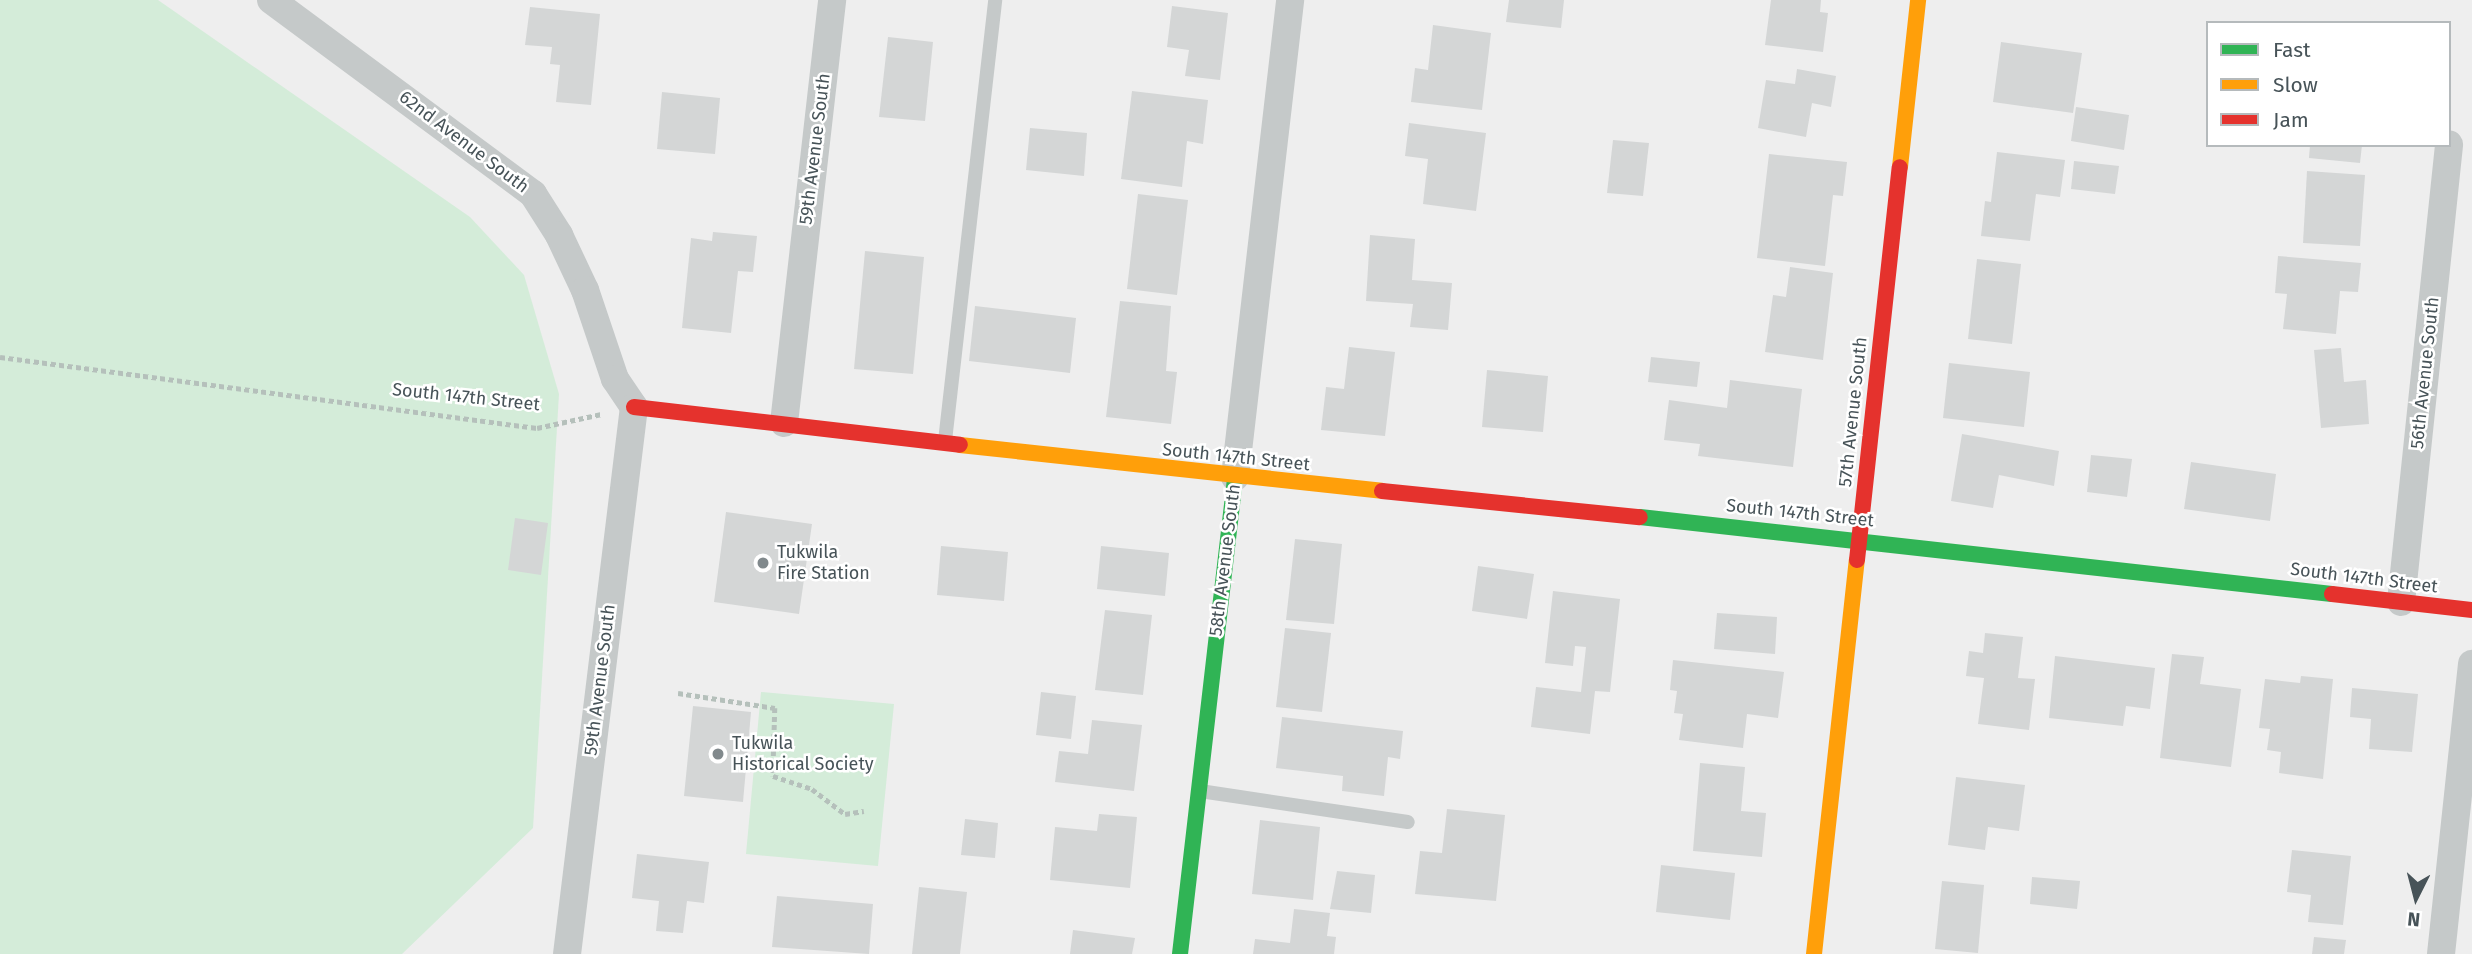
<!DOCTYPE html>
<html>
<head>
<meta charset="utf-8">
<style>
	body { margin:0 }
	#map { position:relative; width:2472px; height:954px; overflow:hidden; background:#eee; font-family:"Fira Sans",sans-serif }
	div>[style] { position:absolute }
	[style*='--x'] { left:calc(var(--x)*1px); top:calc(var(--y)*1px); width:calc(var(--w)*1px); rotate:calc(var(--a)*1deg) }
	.green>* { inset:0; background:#d4ecd9 }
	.building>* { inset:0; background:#d4d6d6 }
	.path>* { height:4.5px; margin-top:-2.25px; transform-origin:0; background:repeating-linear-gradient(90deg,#b5c0bb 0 5px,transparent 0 8.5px) }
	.lane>* { height:14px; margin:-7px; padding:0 7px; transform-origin:7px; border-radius:7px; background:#c5c9c9 }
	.street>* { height:28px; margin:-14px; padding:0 14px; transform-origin:14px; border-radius:14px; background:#c5c9c9 }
	.fast>* { height:16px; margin:-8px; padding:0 8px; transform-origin:8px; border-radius:8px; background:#30b455 }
	.slow>* { height:16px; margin:-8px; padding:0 8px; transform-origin:8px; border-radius:8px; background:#ff9f0a }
	.jam>* { height:16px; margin:-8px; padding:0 8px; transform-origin:8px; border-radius:8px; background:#e5322d }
	.dots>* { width:19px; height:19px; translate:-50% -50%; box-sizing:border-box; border:4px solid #fff; border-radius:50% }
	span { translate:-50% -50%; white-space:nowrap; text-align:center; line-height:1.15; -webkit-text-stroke:5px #fff; paint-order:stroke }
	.street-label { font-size:18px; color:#475358 }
	.poi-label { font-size:18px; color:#475358 }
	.left { translate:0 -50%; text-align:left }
	.legend { position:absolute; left:2206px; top:21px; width:245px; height:126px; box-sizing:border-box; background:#fff; border:2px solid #b5babc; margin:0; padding:9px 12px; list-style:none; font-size:21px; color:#475358 }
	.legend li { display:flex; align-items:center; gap:14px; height:35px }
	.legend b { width:35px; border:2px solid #b5babc }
	.north { position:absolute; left:2381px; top:863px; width:70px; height:70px; -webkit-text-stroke:5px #fff; paint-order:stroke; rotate:186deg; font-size:19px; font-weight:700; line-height:28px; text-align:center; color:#475358 }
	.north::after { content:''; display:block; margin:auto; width:24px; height:32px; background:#475358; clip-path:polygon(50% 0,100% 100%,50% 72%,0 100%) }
</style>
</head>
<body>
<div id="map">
	<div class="green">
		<div style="clip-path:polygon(0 0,158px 0,470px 217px,524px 275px,559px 394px,533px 828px,402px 954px,0 954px)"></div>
		<div style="clip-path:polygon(761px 692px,894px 704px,878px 866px,746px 854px)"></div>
	</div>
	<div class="building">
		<div style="clip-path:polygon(1509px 0,1564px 0,1561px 28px,1506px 22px)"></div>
		<div style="clip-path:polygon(1771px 0,1821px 0,1820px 12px,1828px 13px,1823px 52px,1765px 45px)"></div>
		<div style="clip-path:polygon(1172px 6px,1228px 13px,1220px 80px,1185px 76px,1189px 50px,1167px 47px)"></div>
		<div style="clip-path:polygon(530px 7px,600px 14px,591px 105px,556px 102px,560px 65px,550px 64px,552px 47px,525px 45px)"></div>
		<div style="clip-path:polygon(1433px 25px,1491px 33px,1482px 110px,1411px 102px,1415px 68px,1428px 70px)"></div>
		<div style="clip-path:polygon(888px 37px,933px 42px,925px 121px,879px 117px)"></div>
		<div style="clip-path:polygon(2001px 42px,2082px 53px,2073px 113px,1993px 102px)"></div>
		<div style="clip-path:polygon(1797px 69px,1836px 76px,1831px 107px,1812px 103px,1806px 137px,1758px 128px,1766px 80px,1795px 84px)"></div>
		<div style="clip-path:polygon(1132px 91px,1208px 100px,1203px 144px,1187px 141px,1182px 187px,1121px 179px)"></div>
		<div style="clip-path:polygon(662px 92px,720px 98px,715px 154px,657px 149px)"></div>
		<div style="clip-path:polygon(2076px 107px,2129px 115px,2124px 150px,2071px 141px)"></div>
		<div style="clip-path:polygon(1409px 123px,1486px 133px,1476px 211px,1423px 204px,1428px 159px,1405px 156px)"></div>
		<div style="clip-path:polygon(1030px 128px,1087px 133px,1084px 176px,1026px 170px)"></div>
		<div style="clip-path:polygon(1613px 140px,1649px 143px,1643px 196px,1607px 193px)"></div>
		<div style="clip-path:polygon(2310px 145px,2362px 145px,2360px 163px,2309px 158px)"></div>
		<div style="clip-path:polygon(1997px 152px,2065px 160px,2060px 197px,2036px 194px,2030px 241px,1981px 236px,1985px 201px,1991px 202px)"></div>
		<div style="clip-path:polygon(1769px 154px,1847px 162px,1843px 196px,1833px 195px,1825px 266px,1757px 258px)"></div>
		<div style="clip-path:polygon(2074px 161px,2119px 166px,2115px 194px,2071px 189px)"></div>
		<div style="clip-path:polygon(2307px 171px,2365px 175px,2360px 246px,2303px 243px)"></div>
		<div style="clip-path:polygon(1138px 194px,1188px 200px,1177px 295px,1127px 289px)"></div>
		<div style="clip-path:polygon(713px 232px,757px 236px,753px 272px,738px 271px,731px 333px,682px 328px,691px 238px,712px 241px)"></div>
		<div style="clip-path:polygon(1370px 235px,1415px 239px,1412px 280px,1452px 283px,1448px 330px,1410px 327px,1413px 304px,1366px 301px)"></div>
		<div style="clip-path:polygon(865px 251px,924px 257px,913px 374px,854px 369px)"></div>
		<div style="clip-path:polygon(2278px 256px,2361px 263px,2358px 292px,2340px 291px,2336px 334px,2283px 329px,2287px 294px,2275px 293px)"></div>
		<div style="clip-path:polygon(1977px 259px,2021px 264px,2012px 344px,1968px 339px)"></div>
		<div style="clip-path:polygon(1790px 267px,1833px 273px,1823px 360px,1765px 352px,1773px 295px,1786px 297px)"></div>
		<div style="clip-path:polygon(1120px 301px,1171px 306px,1166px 371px,1177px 372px,1171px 424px,1106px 417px)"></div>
		<div style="clip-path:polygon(975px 306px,1076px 318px,1070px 373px,969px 361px)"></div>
		<div style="clip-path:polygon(1349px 347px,1395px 352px,1385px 436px,1321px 430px,1326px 387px,1344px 389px)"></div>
		<div style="clip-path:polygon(2341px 348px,2344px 382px,2366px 380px,2369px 424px,2321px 428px,2314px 350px)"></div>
		<div style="clip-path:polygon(1651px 357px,1700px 362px,1697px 387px,1648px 382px)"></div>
		<div style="clip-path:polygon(1949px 363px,2030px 372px,2024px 427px,1943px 418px)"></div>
		<div style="clip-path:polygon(1487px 370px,1548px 376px,1543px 432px,1482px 427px)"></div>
		<div style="clip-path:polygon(1730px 380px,1802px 389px,1793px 467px,1698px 456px,1700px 444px,1664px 440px,1669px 400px,1727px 408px)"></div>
		<div style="clip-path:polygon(1962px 434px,2059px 451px,2054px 486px,1999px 475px,1993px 508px,1951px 501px)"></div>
		<div style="clip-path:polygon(2091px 455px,2132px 459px,2127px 497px,2087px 492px)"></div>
		<div style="clip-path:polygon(2191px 462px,2276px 474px,2270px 521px,2184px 509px)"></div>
		<div style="clip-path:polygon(726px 512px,812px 524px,799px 614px,714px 602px)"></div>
		<div style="clip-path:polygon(515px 518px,548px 523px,541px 575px,508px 570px)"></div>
		<div style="clip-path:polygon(1295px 539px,1342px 544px,1334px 624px,1286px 620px)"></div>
		<div style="clip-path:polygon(941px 546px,1008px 552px,1004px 601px,937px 595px)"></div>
		<div style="clip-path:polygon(1101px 546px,1169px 553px,1165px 596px,1097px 589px)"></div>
		<div style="clip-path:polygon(1478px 566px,1534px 574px,1527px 619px,1472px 611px)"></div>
		<div style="clip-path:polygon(1553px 591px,1620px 599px,1610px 692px,1595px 691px,1590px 734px,1531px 727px,1536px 687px,1581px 692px,1586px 647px,1575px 646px,1573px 666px,1545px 663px)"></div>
		<div style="clip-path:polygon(1105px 610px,1152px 615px,1143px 695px,1095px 690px)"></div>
		<div style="clip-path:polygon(1717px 613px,1777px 617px,1775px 654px,1714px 649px)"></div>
		<div style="clip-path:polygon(1285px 628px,1331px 633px,1322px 712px,1276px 707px)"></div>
		<div style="clip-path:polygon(1985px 633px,2023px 637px,2018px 678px,2035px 679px,2029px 730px,1978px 724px,1984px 678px,1966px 676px,1969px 651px,1983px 653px)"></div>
		<div style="clip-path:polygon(2172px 654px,2204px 657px,2200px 684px,2241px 689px,2231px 767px,2160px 758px)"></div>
		<div style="clip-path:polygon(2055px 656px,2155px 668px,2150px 709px,2126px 706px,2123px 726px,2049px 718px)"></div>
		<div style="clip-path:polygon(1673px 660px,1784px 672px,1778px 718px,1747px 714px,1743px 748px,1679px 740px,1683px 714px,1674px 713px,1677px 691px,1670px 690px)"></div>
		<div style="clip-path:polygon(2301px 676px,2333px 679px,2323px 779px,2279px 773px,2281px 752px,2267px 750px,2270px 729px,2259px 728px,2265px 679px,2300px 683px)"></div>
		<div style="clip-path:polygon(2352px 688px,2418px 694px,2412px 752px,2369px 749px,2371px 719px,2350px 717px)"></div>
		<div style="clip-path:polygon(1041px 692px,1076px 696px,1071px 739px,1036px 735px)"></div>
		<div style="clip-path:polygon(693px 706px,751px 712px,743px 802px,684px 796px)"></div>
		<div style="clip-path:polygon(1282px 717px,1403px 731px,1400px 759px,1388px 757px,1384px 796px,1342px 791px,1343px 776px,1276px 768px)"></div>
		<div style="clip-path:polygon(1092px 720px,1142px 725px,1134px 791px,1055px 782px,1059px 751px,1088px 754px)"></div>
		<div style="clip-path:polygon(1700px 763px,1745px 767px,1741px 811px,1766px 813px,1762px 857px,1693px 851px)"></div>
		<div style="clip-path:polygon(1956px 777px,2025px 785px,2019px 831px,1988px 827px,1985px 850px,1948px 845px)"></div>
		<div style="clip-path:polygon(1447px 809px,1505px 815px,1496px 901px,1415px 894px,1420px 851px,1442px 853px)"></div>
		<div style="clip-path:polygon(1099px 814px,1137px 817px,1130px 888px,1050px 880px,1055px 827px,1097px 831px)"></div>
		<div style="clip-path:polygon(965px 819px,998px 823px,995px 858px,961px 855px)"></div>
		<div style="clip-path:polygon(1260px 820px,1320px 827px,1313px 900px,1252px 894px)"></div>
		<div style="clip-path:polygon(2292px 850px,2351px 856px,2343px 925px,2308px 922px,2311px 895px,2287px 892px)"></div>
		<div style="clip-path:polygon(637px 854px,709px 862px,704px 903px,687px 901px,683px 933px,656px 931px,659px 901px,632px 898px)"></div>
		<div style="clip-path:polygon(1661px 865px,1735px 873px,1730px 920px,1656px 912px)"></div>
		<div style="clip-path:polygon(1337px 871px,1375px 875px,1371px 913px,1330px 909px)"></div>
		<div style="clip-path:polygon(2032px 877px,2080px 881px,2077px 909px,2030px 904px)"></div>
		<div style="clip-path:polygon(1942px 881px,1984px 885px,1978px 953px,1935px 949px)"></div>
		<div style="clip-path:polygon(919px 887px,967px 892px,960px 954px,912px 954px)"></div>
		<div style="clip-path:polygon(777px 896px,873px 904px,869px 954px,772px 947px)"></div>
		<div style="clip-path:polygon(1294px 909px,1330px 913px,1327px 936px,1336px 937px,1334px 954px,1253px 954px,1255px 939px,1290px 943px)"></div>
		<div style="clip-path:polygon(1073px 930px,1135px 938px,1132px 954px,1070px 954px)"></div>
		<div style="clip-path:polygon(2314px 937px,2346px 940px,2344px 954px,2312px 954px)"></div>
	</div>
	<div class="path">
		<div style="--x:0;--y:357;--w:542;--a:7.53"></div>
		<div style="--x:537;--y:428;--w:66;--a:-12.2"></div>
		<div style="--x:678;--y:693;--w:98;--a:8.8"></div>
		<div style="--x:775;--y:708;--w:68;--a:91.7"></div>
		<div style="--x:773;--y:776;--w:41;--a:18.4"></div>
		<div style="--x:812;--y:789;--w:41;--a:37.1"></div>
		<div style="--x:845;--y:814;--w:19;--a:-9"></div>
	</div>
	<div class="lane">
		<div style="--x:945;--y:441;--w:444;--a:-83.5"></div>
		<div style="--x:1200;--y:791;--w:210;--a:8.5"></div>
	</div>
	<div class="street">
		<div style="--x:271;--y:0;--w:326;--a:36.5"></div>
		<div style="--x:533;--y:194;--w:49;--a:57.6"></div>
		<div style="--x:559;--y:235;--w:61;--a:64.7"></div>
		<div style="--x:585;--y:290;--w:94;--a:71.4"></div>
		<div style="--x:615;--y:379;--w:34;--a:56"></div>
		<div style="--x:634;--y:407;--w:551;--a:96.98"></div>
		<div style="--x:784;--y:423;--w:426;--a:-83.5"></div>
		<div style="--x:1235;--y:477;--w:480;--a:-83.4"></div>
		<div style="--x:2401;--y:602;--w:460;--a:-84"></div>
		<div style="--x:2441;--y:954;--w:292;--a:-83.9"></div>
	</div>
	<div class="fast">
		<div style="--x:1640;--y:517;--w:696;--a:6.35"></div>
		<div style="--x:1180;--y:954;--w:480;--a:-83.4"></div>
	</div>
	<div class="slow">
		<div style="--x:1900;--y:167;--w:168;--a:-83.8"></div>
		<div style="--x:960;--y:445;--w:424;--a:6.2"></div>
		<div style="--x:1814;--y:954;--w:396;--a:-83.8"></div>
	</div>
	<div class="jam">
		<div style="--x:634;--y:407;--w:328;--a:6.6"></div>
		<div style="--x:1382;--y:491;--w:259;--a:5.8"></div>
		<div style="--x:1857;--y:560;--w:395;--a:-83.8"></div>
		<div style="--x:2332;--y:594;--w:141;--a:6.5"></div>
	</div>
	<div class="dots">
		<div style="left:763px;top:563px;background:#81898c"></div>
		<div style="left:718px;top:754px;background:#81898c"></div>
	</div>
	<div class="street-label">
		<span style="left:464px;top:142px;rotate:37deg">62nd Avenue South</span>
		<span style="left:815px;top:149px;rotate:-83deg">59th Avenue South</span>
		<span style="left:2425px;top:373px;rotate:-84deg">56th Avenue South</span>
		<span style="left:466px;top:397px;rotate:6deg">South 147th Street</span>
		<span style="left:1853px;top:412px;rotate:-84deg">57th Avenue South</span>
		<span style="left:1236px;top:457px;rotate:6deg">South 147th Street</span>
		<span style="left:1800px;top:513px;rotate:6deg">South 147th Street</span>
		<span style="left:1225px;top:560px;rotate:-83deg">58th Avenue South</span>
		<span style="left:2364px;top:578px;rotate:7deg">South 147th Street</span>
		<span style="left:600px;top:680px;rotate:-83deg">59th Avenue South</span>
	</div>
	<div class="poi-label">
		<span class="left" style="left:777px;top:563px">Tukwila<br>Fire Station</span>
		<span class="left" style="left:732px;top:754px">Tukwila<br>Historical Society</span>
	</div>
	<ul class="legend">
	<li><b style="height:9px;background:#30b455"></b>Fast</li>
	<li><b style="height:9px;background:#ff9f0a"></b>Slow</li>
	<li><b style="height:9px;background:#e5322d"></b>Jam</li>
	</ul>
	<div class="north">N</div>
</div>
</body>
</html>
